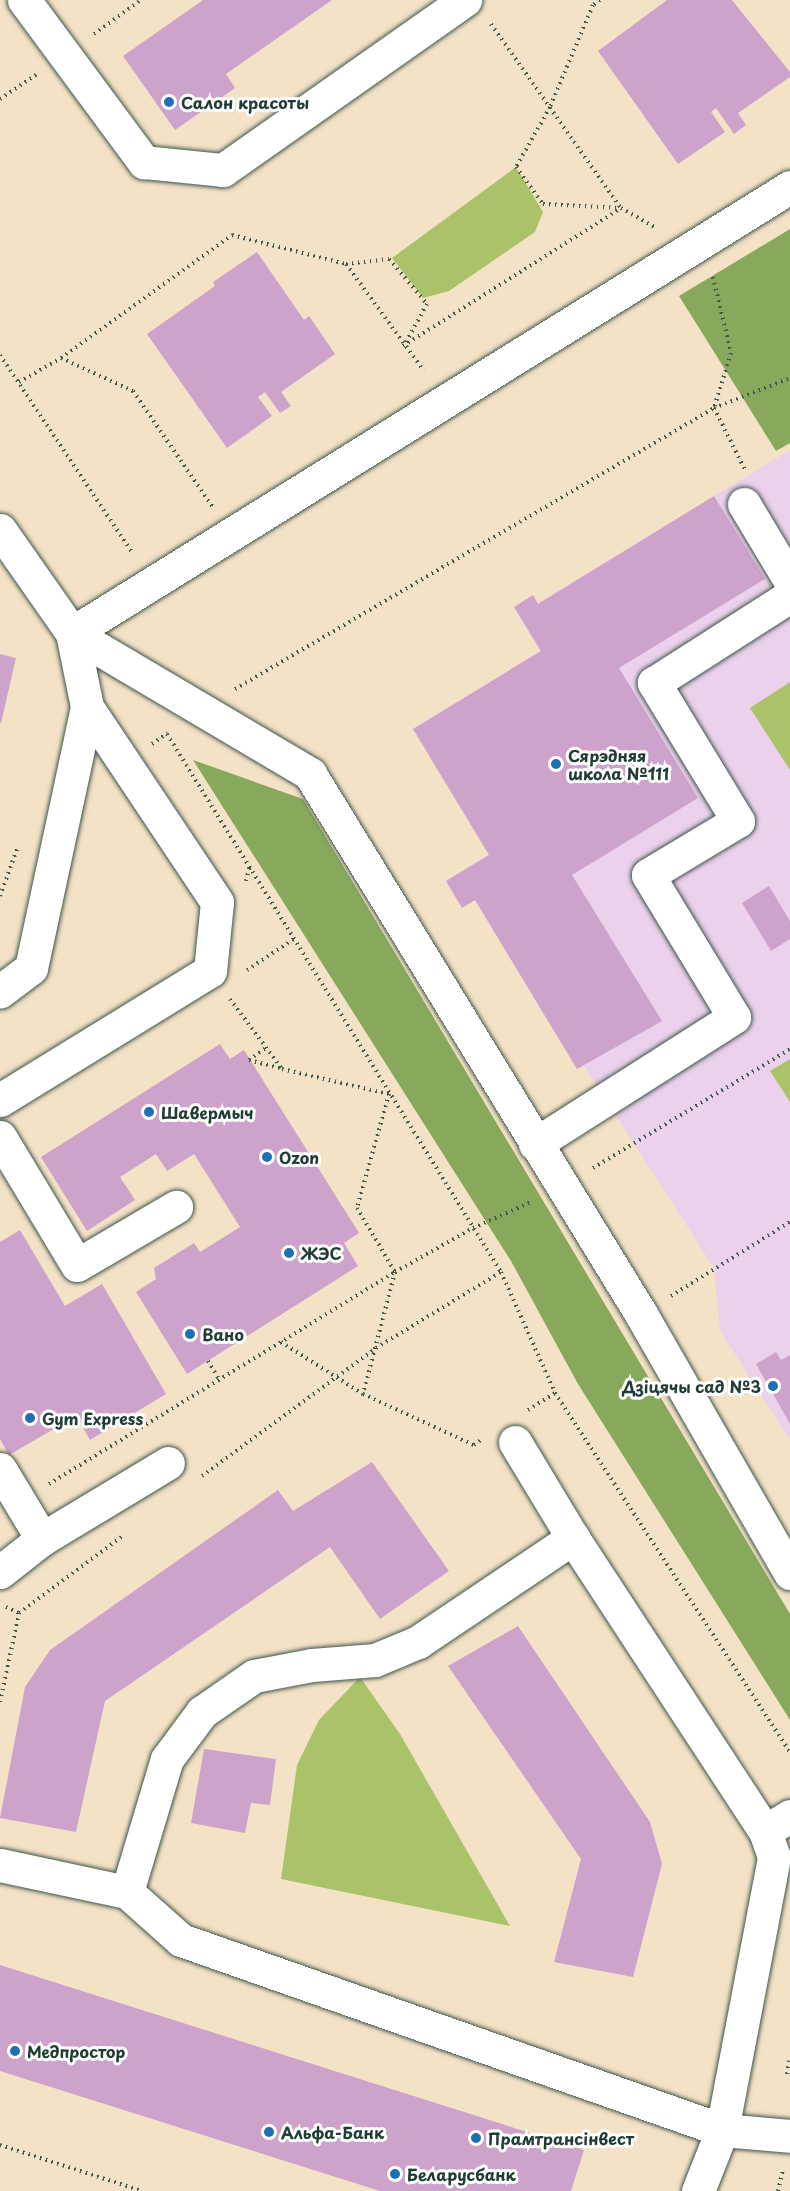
<!DOCTYPE html>
<html>
<head>
<meta charset="utf-8">
<style>
	body { margin:0 }
	#map { position:relative; width:790px; height:2191px; overflow:hidden; background:#f4e2c7; font-family:"Playpen Sans",sans-serif }
	div>[style] { position:absolute }
	[style*='--x'] { left:calc(var(--x)*1px); top:calc(var(--y)*1px); width:calc(var(--w)*1px); rotate:calc(var(--a)*1deg) }
	.built>* { inset:0; background:#ebd1ec }
	.green>* { inset:0; background:#abc368 }
	.forest>* { inset:0; background:#88a95c }
	.building>* { inset:0; background:#cda3cb }
	.path>* { height:4px; margin-top:-2px; transform-origin:0; background:repeating-linear-gradient(90deg,#3f564a 0 1.5px,transparent 0 6px) }
	.roads { filter:drop-shadow(0 0 2px #3f564a) drop-shadow(0 0 2px #3f564a) }
	.minor>* { height:33px; margin:-16.5px; padding:0 16.5px; transform-origin:16.5px; border-radius:16.5px; background:#fff }
	.dots>* { width:16px; height:16px; translate:-50% -50%; box-sizing:border-box; border:3px solid #fff; border-radius:50% }
	span { translate:-50% -50%; white-space:nowrap; text-align:center; line-height:1.15; -webkit-text-stroke:6px #fff; paint-order:stroke }
	.poi-label { font-size:16px; color:#1f3d34; font-weight:700 }
	.left { translate:0 -50%; text-align:left }
	.right { translate:-100% -50%; text-align:right }
</style>
</head>
<body>
<div id="map">
	<div class="built">
		<div style="clip-path:polygon(790px 450px,790px 1440px,720px 1331px,714px 1268px,584px 1066px,577px 1069px,475px 900px,462px 908px,446px 881px,489px 854px,413px 729px,540px 651px,514px 607px,533px 595px,538px 603px)"></div>
	</div>
	<div class="green">
		<div style="clip-path:polygon(516px 167px,543px 212px,535px 232px,449px 291px,423px 298px,392px 258px)"></div>
		<div style="clip-path:polygon(790px 682px,790px 770px,750px 708px)"></div>
		<div style="clip-path:polygon(790px 1059px,790px 1102px,770px 1071px)"></div>
		<div style="clip-path:polygon(360px 1677px,400px 1734px,510px 1926px,281px 1879px,297px 1765px,319px 1720px)"></div>
	</div>
	<div class="forest">
		<div style="clip-path:polygon(790px 229px,790px 443px,776px 451px,679px 296px)"></div>
		<div style="clip-path:polygon(193px 760px,303px 799px,790px 1614px,790px 1720px,578px 1384px,511px 1261px)"></div>
	</div>
	<div class="building">
		<div style="clip-path:polygon(203px 0,332px 0,226px 74px,235px 88px,175px 130px,123px 56px)"></div>
		<div style="clip-path:polygon(667px 0,732px 0,790px 72px,790px 77px,738px 113px,746px 125px,734px 134px,716px 108px,711px 112px,725px 132px,678px 164px,598px 51px)"></div>
		<div style="clip-path:polygon(257px 252px,304px 320px,309px 316px,335px 354px,281px 392px,291px 406px,280px 413px,265px 392px,258px 397px,272px 416px,227px 448px,147px 334px,215px 286px,213px 282px)"></div>
		<div style="clip-path:polygon(714px 496px,765px 579px,619px 668px,698px 798px,572px 875px,662px 1021px,577px 1069px,475px 900px,462px 908px,446px 881px,489px 855px,413px 729px,541px 651px,514px 607px,533px 595px,538px 604px)"></div>
		<div style="clip-path:polygon(0 654px,16px 658px,1px 723px,0 723px)"></div>
		<div style="clip-path:polygon(769px 886px,790px 921px,790px 939px,771px 951px,742px 903px)"></div>
		<div style="clip-path:polygon(220px 1044px,230px 1059px,244px 1050px,359px 1233px,344px 1243px,358px 1266px,187px 1374px,136px 1292px,156px 1279px,154px 1268px,194px 1243px,200px 1252px,240px 1227px,194px 1154px,167px 1171px,156px 1154px,120px 1177px,135px 1200px,87px 1231px,41px 1157px)"></div>
		<div style="clip-path:polygon(20px 1230px,65px 1306px,102px 1284px,166px 1394px,90px 1440px,76px 1416px,9px 1455px,0 1439px,0 1242px)"></div>
		<div style="clip-path:polygon(776px 1352px,781px 1360px,790px 1355px,790px 1424px,756px 1364px)"></div>
		<div style="clip-path:polygon(372px 1462px,449px 1571px,380px 1619px,330px 1547px,105px 1701px,76px 1832px,0 1818px,25px 1687px,50px 1650px,278px 1490px,293px 1511px)"></div>
		<div style="clip-path:polygon(518px 1626px,650px 1822px,662px 1864px,633px 1977px,554px 1962px,581px 1859px,448px 1666px)"></div>
		<div style="clip-path:polygon(204px 1749px,276px 1759px,270px 1805px,251px 1803px,245px 1833px,191px 1823px)"></div>
		<div style="clip-path:polygon(0 1965px,584px 2150px,571px 2191px,380px 2191px,0 2071px)"></div>
	</div>
	<div class="path">
		<div style="--x:600;--y:0;--w:9;--a:144"></div>
		<div style="--x:593;--y:5;--w:111;--a:112.9"></div>
		<div style="--x:550;--y:107;--w:69;--a:119.5"></div>
		<div style="--x:516;--y:167;--w:46;--a:53.9"></div>
		<div style="--x:543;--y:204;--w:77;--a:3"></div>
		<div style="--x:491;--y:24;--w:225;--a:54.8"></div>
		<div style="--x:621;--y:208;--w:40;--a:29.7"></div>
		<div style="--x:94;--y:34;--w:58;--a:-35.9"></div>
		<div style="--x:0;--y:99;--w:45;--a:-34"></div>
		<div style="--x:346;--y:264;--w:43;--a:-6.6"></div>
		<div style="--x:389;--y:259;--w:59;--a:49.8"></div>
		<div style="--x:427;--y:304;--w:46;--a:118.8"></div>
		<div style="--x:713;--y:277;--w:78;--a:76.7"></div>
		<div style="--x:731;--y:353;--w:58;--a:107.2"></div>
		<div style="--x:714;--y:408;--w:69;--a:63.4"></div>
		<div style="--x:403;--y:346;--w:258;--a:-32.3"></div>
		<div style="--x:0;--y:355;--w:239;--a:56.2"></div>
		<div style="--x:61;--y:358;--w:211;--a:-35.7"></div>
		<div style="--x:232;--y:235;--w:118;--a:14.3"></div>
		<div style="--x:346;--y:264;--w:132;--a:53.9"></div>
		<div style="--x:19;--y:382;--w:48;--a:-29.7"></div>
		<div style="--x:61;--y:358;--w:79;--a:24.6"></div>
		<div style="--x:133;--y:391;--w:140;--a:55.5"></div>
		<div style="--x:235;--y:689;--w:555;--a:-30.4"></div>
		<div style="--x:714;--y:408;--w:82;--a:-21.5"></div>
		<div style="--x:167;--y:734;--w:633;--a:58.17"></div>
		<div style="--x:501;--y:1272;--w:133;--a:65.9"></div>
		<div style="--x:555;--y:1393;--w:429;--a:56.8"></div>
		<div style="--x:152;--y:744;--w:19;--a:-35"></div>
		<div style="--x:246;--y:881;--w:16;--a:-76"></div>
		<div style="--x:0;--y:896;--w:50;--a:-70.1"></div>
		<div style="--x:247;--y:970;--w:56;--a:-33.4"></div>
		<div style="--x:230;--y:999;--w:87;--a:53.4"></div>
		<div style="--x:282;--y:1069;--w:110;--a:13.2"></div>
		<div style="--x:389;--y:1094;--w:118;--a:105.7"></div>
		<div style="--x:357;--y:1208;--w:74;--a:59.3"></div>
		<div style="--x:395;--y:1272;--w:126;--a:104.7"></div>
		<div style="--x:249;--y:1060;--w:34;--a:15"></div>
		<div style="--x:249;--y:1060;--w:22;--a:-36"></div>
		<div style="--x:593;--y:1168;--w:230;--a:-31.1"></div>
		<div style="--x:671;--y:1296;--w:140;--a:-31.9"></div>
		<div style="--x:281;--y:1342;--w:97;--a:32.4"></div>
		<div style="--x:363;--y:1394;--w:122;--a:24.7"></div>
		<div style="--x:474;--y:1445;--w:9;--a:-36"></div>
		<div style="--x:208;--y:1361;--w:21;--a:59"></div>
		<div style="--x:528;--y:1410;--w:32;--a:-32"></div>
		<div style="--x:202;--y:1476;--w:216;--a:-36.3"></div>
		<div style="--x:376;--y:1348;--w:146;--a:-31.3"></div>
		<div style="--x:49;--y:1484;--w:406;--a:-31.5"></div>
		<div style="--x:395;--y:1272;--w:90;--a:-29.4"></div>
		<div style="--x:473;--y:1228;--w:64;--a:-24.1"></div>
		<div style="--x:6;--y:1607;--w:14;--a:25"></div>
		<div style="--x:0;--y:1702;--w:91;--a:-77.9"></div>
		<div style="--x:19;--y:1613;--w:131;--a:-36.6"></div>
		<div style="--x:787;--y:2074;--w:17;--a:-80"></div>
		<div style="--x:0;--y:2145;--w:149;--a:17.9"></div>
		<div style="--x:778;--y:2191;--w:23;--a:-77"></div>
	</div>
	<div class="roads">
		<div class="minor">
			<div style="--x:24;--y:0;--w:202;--a:53.5"></div>
			<div style="--x:144;--y:162;--w:79;--a:5.8"></div>
			<div style="--x:223;--y:170;--w:296;--a:-35.1"></div>
			<div style="--x:744;--y:504;--w:90;--a:59.1"></div>
			<div style="--x:0;--y:530;--w:126;--a:55"></div>
			<div style="--x:72;--y:633;--w:76;--a:78.5"></div>
			<div style="--x:87;--y:707;--w:267;--a:102.1"></div>
			<div style="--x:31;--y:968;--w:39;--a:143"></div>
			<div style="--x:72;--y:633;--w:277;--a:30.6"></div>
			<div style="--x:310;--y:774;--w:633;--a:58.49"></div>
			<div style="--x:641;--y:1314;--w:299;--a:60.1"></div>
			<div style="--x:72;--y:633;--w:845;--a:-31.85"></div>
			<div style="--x:0;--y:1100;--w:246;--a:-31.6"></div>
			<div style="--x:210;--y:971;--w:69;--a:-84.2"></div>
			<div style="--x:217;--y:902;--w:234;--a:-123.7"></div>
			<div style="--x:0;--y:1137;--w:149;--a:59"></div>
			<div style="--x:77;--y:1265;--w:115;--a:-30.4"></div>
			<div style="--x:535;--y:1144;--w:236;--a:-32.5"></div>
			<div style="--x:734;--y:1017;--w:166;--a:-121.2"></div>
			<div style="--x:648;--y:875;--w:105;--a:-31"></div>
			<div style="--x:738;--y:821;--w:162;--a:-121.3"></div>
			<div style="--x:654;--y:683;--w:161;--a:-32.6"></div>
			<div style="--x:515;--y:1442;--w:112;--a:58.9"></div>
			<div style="--x:0;--y:1469;--w:82;--a:59"></div>
			<div style="--x:0;--y:1572;--w:53;--a:-38.2"></div>
			<div style="--x:42;--y:1539;--w:147;--a:-31.1"></div>
			<div style="--x:0;--y:1865;--w:130;--a:12"></div>
			<div style="--x:127;--y:1892;--w:72;--a:41.6"></div>
			<div style="--x:181;--y:1940;--w:573;--a:19.35"></div>
			<div style="--x:722;--y:2130;--w:68;--a:5"></div>
			<div style="--x:127;--y:1892;--w:139;--a:-73.3"></div>
			<div style="--x:167;--y:1759;--w:59;--a:-53.3"></div>
			<div style="--x:202;--y:1712;--w:63;--a:-34.7"></div>
			<div style="--x:254;--y:1676;--w:59;--a:-10.7"></div>
			<div style="--x:312;--y:1665;--w:63;--a:-4.5"></div>
			<div style="--x:375;--y:1660;--w:47;--a:-22.7"></div>
			<div style="--x:418;--y:1642;--w:187;--a:-33.9"></div>
			<div style="--x:573;--y:1538;--w:350;--a:56.8"></div>
			<div style="--x:698;--y:2191;--w:66;--a:-68.5"></div>
			<div style="--x:722;--y:2130;--w:278;--a:-79.2"></div>
			<div style="--x:774;--y:1857;--w:28;--a:-109"></div>
			<div style="--x:765;--y:1831;--w:29;--a:-31"></div>
		</div>
	</div>
	<div class="dots">
		<div style="left:169px;top:102px;background:#1f6fb2"></div>
		<div style="left:556px;top:764px;background:#1f6fb2"></div>
		<div style="left:149px;top:1112px;background:#1f6fb2"></div>
		<div style="left:267px;top:1157px;background:#1f6fb2"></div>
		<div style="left:289px;top:1253px;background:#1f6fb2"></div>
		<div style="left:190px;top:1334px;background:#1f6fb2"></div>
		<div style="left:773px;top:1386px;background:#1f6fb2"></div>
		<div style="left:30px;top:1418px;background:#1f6fb2"></div>
		<div style="left:15px;top:2051px;background:#1f6fb2"></div>
		<div style="left:269px;top:2132px;background:#1f6fb2"></div>
		<div style="left:476px;top:2138px;background:#1f6fb2"></div>
		<div style="left:395px;top:2174px;background:#1f6fb2"></div>
	</div>
	<div class="poi-label">
		<span class="left" style="left:181px;top:102px">Салон красоты</span>
		<span class="left" style="left:568px;top:764px">Сярэдняя<br>школа №111</span>
		<span class="left" style="left:161px;top:1112px">Шавермыч</span>
		<span class="left" style="left:279px;top:1157px">Ozon</span>
		<span class="left" style="left:301px;top:1253px">ЖЭС</span>
		<span class="left" style="left:202px;top:1334px">Вано</span>
		<span class="right" style="left:761px;top:1386px">Дзіцячы сад №3</span>
		<span class="left" style="left:42px;top:1418px">Gym Express</span>
		<span class="left" style="left:27px;top:2051px">Медпростор</span>
		<span class="left" style="left:281px;top:2132px">Альфа-Банк</span>
		<span class="left" style="left:488px;top:2138px">Прамтрансінвест</span>
		<span class="left" style="left:407px;top:2174px">Беларусбанк</span>
	</div>
</div>
</body>
</html>
